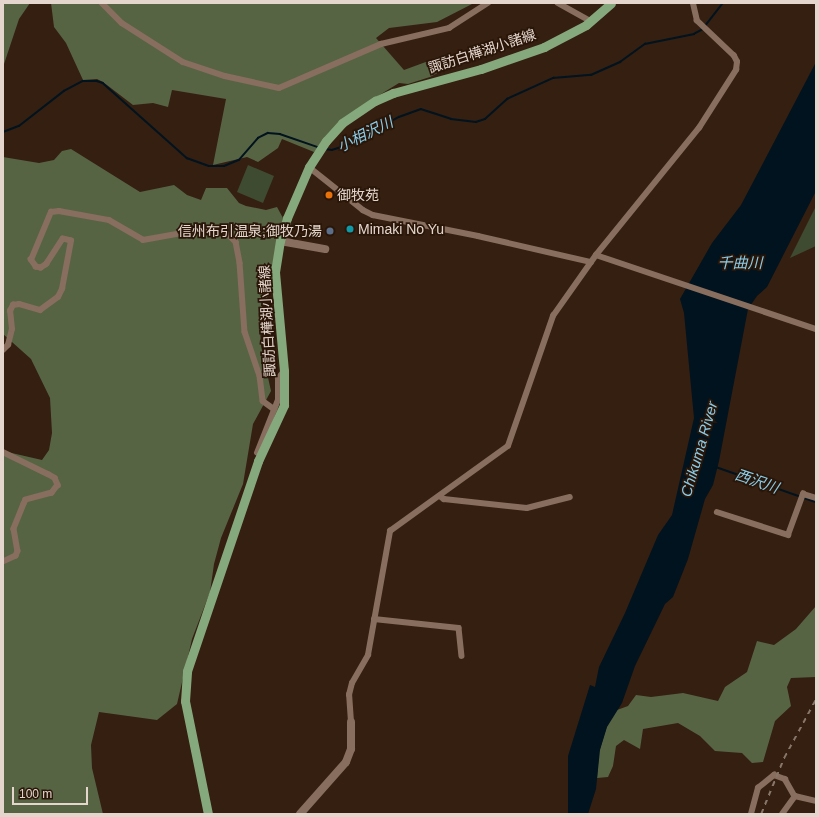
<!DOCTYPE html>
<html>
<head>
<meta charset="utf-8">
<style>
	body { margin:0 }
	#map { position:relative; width:819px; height:817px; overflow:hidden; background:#341f11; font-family:Arial,"Noto Sans JP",sans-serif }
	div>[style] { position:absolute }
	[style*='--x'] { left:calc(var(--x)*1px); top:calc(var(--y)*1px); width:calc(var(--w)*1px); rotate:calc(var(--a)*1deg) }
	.green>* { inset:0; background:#3f4b30 }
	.forest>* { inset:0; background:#566444 }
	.water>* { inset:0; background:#00131e }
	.stream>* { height:1.5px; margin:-0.75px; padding:0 0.75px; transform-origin:0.75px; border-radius:0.75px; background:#00131e }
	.street>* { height:5.5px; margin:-2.75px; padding:0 2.75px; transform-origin:2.75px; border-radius:2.75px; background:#886e5e }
	.secondary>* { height:8px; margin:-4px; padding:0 4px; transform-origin:4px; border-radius:4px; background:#886e5e }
	.primary>* { height:9px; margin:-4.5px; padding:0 4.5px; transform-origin:4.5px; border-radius:4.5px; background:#85a97d }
	.rail>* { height:1.5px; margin-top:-0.75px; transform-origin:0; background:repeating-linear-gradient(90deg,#88766a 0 5px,transparent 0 10px) }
	.dots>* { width:11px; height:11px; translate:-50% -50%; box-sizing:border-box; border:2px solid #2a1608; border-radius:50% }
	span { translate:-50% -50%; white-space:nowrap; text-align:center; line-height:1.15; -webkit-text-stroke:3.5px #2a1608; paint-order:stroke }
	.street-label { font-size:14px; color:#e4d6cd }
	.poi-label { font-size:14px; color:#e4d6cd }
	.left { translate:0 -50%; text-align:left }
	.right { translate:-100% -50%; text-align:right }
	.water-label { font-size:15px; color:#88cdeb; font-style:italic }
	.frame { position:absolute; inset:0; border:4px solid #e4d6cd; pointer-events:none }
	.scale { position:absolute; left:12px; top:787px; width:76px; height:18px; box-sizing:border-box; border:2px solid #e4d6cd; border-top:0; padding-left:5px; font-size:12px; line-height:14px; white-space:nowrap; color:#e4d6cd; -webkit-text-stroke:3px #2a1608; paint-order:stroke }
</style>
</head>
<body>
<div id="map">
	<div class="green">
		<div style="clip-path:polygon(248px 165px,274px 176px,263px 203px,237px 192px)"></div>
		<div style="clip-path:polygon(816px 206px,816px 246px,790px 258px)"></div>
	</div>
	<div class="forest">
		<div style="clip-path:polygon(3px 3px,30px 3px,19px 19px,3px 67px)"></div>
		<div style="clip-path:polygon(51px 3px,474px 3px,437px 22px,389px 28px,376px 38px,404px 70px,442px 56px,449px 67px,430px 77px,408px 84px,399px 83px,373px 99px,314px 152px,282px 139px,278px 148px,258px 162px,247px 157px,213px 165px,226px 99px,172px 90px,168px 107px,153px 103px,133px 105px,103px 82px,97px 79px,83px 80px,66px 43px,54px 27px)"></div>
		<div style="clip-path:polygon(71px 149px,140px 192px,174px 185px,187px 195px,201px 200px,206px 188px,227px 188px,239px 203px,246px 206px,266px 210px,277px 207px,283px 218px,270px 292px,259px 312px,261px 346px,271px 391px,253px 424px,243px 484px,221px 538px,214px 564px,210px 592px,192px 639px,177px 704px,157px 720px,99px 712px,91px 745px,92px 768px,103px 814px,3px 814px,3px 451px,42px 460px,49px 450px,52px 433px,50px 398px,31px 359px,3px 334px,3px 157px,39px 163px,54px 160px,62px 151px)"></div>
		<div style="clip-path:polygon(816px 606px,816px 677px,791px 678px,787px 687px,791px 706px,775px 721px,763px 762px,752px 763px,742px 753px,715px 751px,700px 736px,678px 723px,643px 729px,640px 749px,624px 740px,616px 746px,613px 766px,608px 777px,597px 778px,599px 752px,607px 726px,617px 710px,628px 706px,636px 695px,651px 697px,683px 693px,718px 701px,725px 687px,747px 672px,757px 641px,774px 645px,796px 629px)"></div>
	</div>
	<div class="water">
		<div style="clip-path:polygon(816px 62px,816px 191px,767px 287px,757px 296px,748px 309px,719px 461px,713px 485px,705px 499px,688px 559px,673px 597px,665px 604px,635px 666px,622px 703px,607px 727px,600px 750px,596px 789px,588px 814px,568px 814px,568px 756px,590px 685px,595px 687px,599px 667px,625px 613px,658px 535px,672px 515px,694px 418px,684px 313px,680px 299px,712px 243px,741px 205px)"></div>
	</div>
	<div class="stream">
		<div style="--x:705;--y:26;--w:29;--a:-52"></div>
		<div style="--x:3;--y:132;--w:17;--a:-21"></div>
		<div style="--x:19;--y:126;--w:57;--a:-37.9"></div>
		<div style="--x:64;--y:91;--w:21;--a:-28"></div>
		<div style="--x:83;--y:81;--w:14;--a:0"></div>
		<div style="--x:97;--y:81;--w:6;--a:18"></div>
		<div style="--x:103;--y:83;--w:113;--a:41.8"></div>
		<div style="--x:187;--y:158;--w:23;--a:20"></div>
		<div style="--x:209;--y:166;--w:15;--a:0"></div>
		<div style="--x:224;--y:166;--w:16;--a:-22"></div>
		<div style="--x:239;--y:160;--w:29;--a:-49"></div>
		<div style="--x:258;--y:138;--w:11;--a:-27"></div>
		<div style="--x:268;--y:133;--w:12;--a:5"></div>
		<div style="--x:280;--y:134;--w:39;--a:19"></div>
		<div style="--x:325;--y:149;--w:7;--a:8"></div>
		<div style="--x:332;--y:150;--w:20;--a:-18"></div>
		<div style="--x:351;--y:144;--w:55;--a:-29.4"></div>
		<div style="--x:399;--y:117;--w:23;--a:-20"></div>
		<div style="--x:421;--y:109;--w:32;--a:18"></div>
		<div style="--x:451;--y:119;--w:25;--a:7"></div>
		<div style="--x:476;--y:122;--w:9;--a:-18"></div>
		<div style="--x:485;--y:119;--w:30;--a:-42"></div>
		<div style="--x:507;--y:99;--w:51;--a:-24.5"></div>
		<div style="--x:553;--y:78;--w:38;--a:-5"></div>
		<div style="--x:591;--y:75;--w:32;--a:-24"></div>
		<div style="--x:620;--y:62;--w:31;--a:-36"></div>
		<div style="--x:645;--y:44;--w:50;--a:-11.5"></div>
		<div style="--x:694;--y:34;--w:10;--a:-29"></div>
		<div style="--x:716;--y:467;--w:106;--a:19.3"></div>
	</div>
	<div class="street">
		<div style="--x:102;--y:3;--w:28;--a:45"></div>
		<div style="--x:122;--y:23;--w:72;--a:32.6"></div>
		<div style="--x:183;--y:62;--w:44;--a:18.4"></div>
		<div style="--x:225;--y:76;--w:55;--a:12.5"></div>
		<div style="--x:279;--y:88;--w:111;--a:-23.3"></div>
		<div style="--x:381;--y:44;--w:70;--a:-13.2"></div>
		<div style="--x:449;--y:28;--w:46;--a:-32.7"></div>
		<div style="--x:558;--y:3;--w:38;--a:29"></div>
		<div style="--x:309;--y:167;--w:69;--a:38.5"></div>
		<div style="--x:363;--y:210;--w:11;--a:27"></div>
		<div style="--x:373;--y:215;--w:107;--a:11.3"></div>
		<div style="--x:478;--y:236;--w:116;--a:13"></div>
		<div style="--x:596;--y:255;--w:232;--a:18.6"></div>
		<div style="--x:3;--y:350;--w:7;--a:-45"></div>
		<div style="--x:8;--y:345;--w:16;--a:-76"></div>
		<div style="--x:12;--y:329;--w:18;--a:-96"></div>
		<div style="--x:10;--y:311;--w:7;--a:-63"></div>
		<div style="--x:13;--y:305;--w:6;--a:-9"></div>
		<div style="--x:19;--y:304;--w:22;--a:16"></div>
		<div style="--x:40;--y:310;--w:22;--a:-36"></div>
		<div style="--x:58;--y:297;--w:9;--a:-63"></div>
		<div style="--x:62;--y:289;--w:49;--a:-79.4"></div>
		<div style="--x:71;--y:241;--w:8;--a:-166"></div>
		<div style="--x:63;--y:239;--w:30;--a:123"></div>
		<div style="--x:47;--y:264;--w:7;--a:146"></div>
		<div style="--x:41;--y:268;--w:5;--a:-169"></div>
		<div style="--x:36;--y:267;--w:9;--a:-126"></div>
		<div style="--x:31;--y:260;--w:52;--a:-67.4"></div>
		<div style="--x:51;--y:212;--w:8;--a:-7"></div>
		<div style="--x:59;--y:211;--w:51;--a:10.2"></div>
		<div style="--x:109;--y:220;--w:39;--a:30"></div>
		<div style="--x:143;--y:240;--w:57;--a:-10.1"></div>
		<div style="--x:199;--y:230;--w:30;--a:9"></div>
		<div style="--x:229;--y:235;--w:10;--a:45"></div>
		<div style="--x:236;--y:242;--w:21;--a:79"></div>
		<div style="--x:240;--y:263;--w:69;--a:85.9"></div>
		<div style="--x:245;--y:332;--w:46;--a:71.2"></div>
		<div style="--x:260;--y:376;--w:25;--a:83"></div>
		<div style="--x:263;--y:401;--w:14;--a:36"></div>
		<div style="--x:3;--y:452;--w:50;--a:26.1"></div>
		<div style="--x:48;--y:474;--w:8;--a:30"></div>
		<div style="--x:55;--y:478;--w:8;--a:67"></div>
		<div style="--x:58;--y:485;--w:10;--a:127"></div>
		<div style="--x:52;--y:493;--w:27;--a:165"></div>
		<div style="--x:26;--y:500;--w:4;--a:117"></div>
		<div style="--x:24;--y:504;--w:27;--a:112"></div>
		<div style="--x:14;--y:529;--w:22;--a:80"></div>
		<div style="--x:18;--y:551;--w:5;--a:112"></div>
		<div style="--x:16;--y:556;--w:14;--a:155"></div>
		<div style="--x:257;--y:453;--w:57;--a:-68.4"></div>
		<div style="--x:278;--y:400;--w:21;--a:-90"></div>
		<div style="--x:278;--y:379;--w:10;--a:-53"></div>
		<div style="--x:440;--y:496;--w:5;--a:37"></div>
		<div style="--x:444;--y:499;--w:83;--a:6.2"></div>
		<div style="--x:527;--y:508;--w:44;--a:-14.3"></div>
		<div style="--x:717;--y:512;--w:75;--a:17.9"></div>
		<div style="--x:788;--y:535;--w:44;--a:-69.9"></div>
		<div style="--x:803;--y:494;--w:14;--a:17"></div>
		<div style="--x:374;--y:619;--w:85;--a:6"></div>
		<div style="--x:459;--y:628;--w:28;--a:84"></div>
		<div style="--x:351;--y:722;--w:27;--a:-94"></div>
		<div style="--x:349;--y:695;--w:12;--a:-76"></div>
		<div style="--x:352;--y:683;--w:32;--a:-60"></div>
		<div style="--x:368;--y:655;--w:126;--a:-79.9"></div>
		<div style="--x:390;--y:531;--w:145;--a:-35.8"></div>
		<div style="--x:508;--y:446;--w:138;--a:-70.9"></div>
		<div style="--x:553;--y:316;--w:75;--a:-54.8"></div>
		<div style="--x:596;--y:255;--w:164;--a:-51"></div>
		<div style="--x:699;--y:128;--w:69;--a:-57.5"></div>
		<div style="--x:736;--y:70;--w:8;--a:-83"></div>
		<div style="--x:737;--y:62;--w:7;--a:-117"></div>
		<div style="--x:734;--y:56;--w:51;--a:-136.6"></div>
		<div style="--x:697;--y:21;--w:18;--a:-103"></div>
		<div style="--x:751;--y:814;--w:27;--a:-75"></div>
		<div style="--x:758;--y:788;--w:21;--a:-39"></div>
		<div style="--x:774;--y:775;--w:12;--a:20"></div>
		<div style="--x:785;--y:779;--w:20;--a:60"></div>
		<div style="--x:795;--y:796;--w:22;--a:13"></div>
		<div style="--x:782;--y:814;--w:22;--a:-54"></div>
	</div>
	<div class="secondary">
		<div style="--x:280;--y:241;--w:46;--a:10.1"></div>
		<div style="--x:300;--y:814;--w:69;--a:-48.5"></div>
		<div style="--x:346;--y:762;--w:14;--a:-69"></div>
		<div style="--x:351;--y:749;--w:27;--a:-90"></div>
	</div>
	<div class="primary">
		<div style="--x:208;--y:814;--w:115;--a:-101.5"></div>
		<div style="--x:185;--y:701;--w:30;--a:-86"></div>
		<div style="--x:187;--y:671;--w:222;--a:-71.3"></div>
		<div style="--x:258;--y:461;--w:62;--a:-65.1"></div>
		<div style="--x:284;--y:405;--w:34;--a:-90"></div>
		<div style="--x:284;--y:371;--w:99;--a:-95.2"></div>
		<div style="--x:275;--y:272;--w:31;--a:-81"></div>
		<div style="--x:280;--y:241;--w:24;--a:-73"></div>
		<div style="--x:287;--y:218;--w:56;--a:-66.7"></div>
		<div style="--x:309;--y:167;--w:31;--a:-57"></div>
		<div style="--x:326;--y:141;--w:24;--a:-48"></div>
		<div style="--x:342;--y:123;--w:40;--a:-34"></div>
		<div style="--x:375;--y:101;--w:20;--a:-24"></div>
		<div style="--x:393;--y:93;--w:91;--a:-15.3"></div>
		<div style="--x:481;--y:69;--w:67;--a:-19.2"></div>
		<div style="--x:544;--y:47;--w:47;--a:-27.6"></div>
		<div style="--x:586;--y:25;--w:33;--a:-41"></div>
	</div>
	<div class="rail">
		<div style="--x:761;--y:814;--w:61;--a:-67.7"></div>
		<div style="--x:784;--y:758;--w:67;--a:-61.5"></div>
	</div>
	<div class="dots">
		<div style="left:329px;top:195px;background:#e8710a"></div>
		<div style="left:350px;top:229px;background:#0f9aa8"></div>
		<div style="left:330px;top:231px;background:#5c6f8a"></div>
	</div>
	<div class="street-label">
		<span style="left:482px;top:51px;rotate:-18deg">諏訪白樺湖小諸線</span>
		<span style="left:267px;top:321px;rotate:-93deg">諏訪白樺湖小諸線</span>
	</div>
	<div class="poi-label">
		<span class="left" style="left:337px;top:195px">御牧苑</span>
		<span class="left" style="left:358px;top:229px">Mimaki No Yu</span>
		<span class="right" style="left:322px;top:231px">信州布引温泉;御牧乃湯</span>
	</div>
	<div class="water-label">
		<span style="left:365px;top:134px;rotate:-26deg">小相沢川</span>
		<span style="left:740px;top:263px">千曲川</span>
		<span style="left:699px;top:449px;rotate:-74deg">Chikuma River</span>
		<span style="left:757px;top:481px;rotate:19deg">西沢川</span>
	</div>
	<div class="frame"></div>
	<div class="scale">100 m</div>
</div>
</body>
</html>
